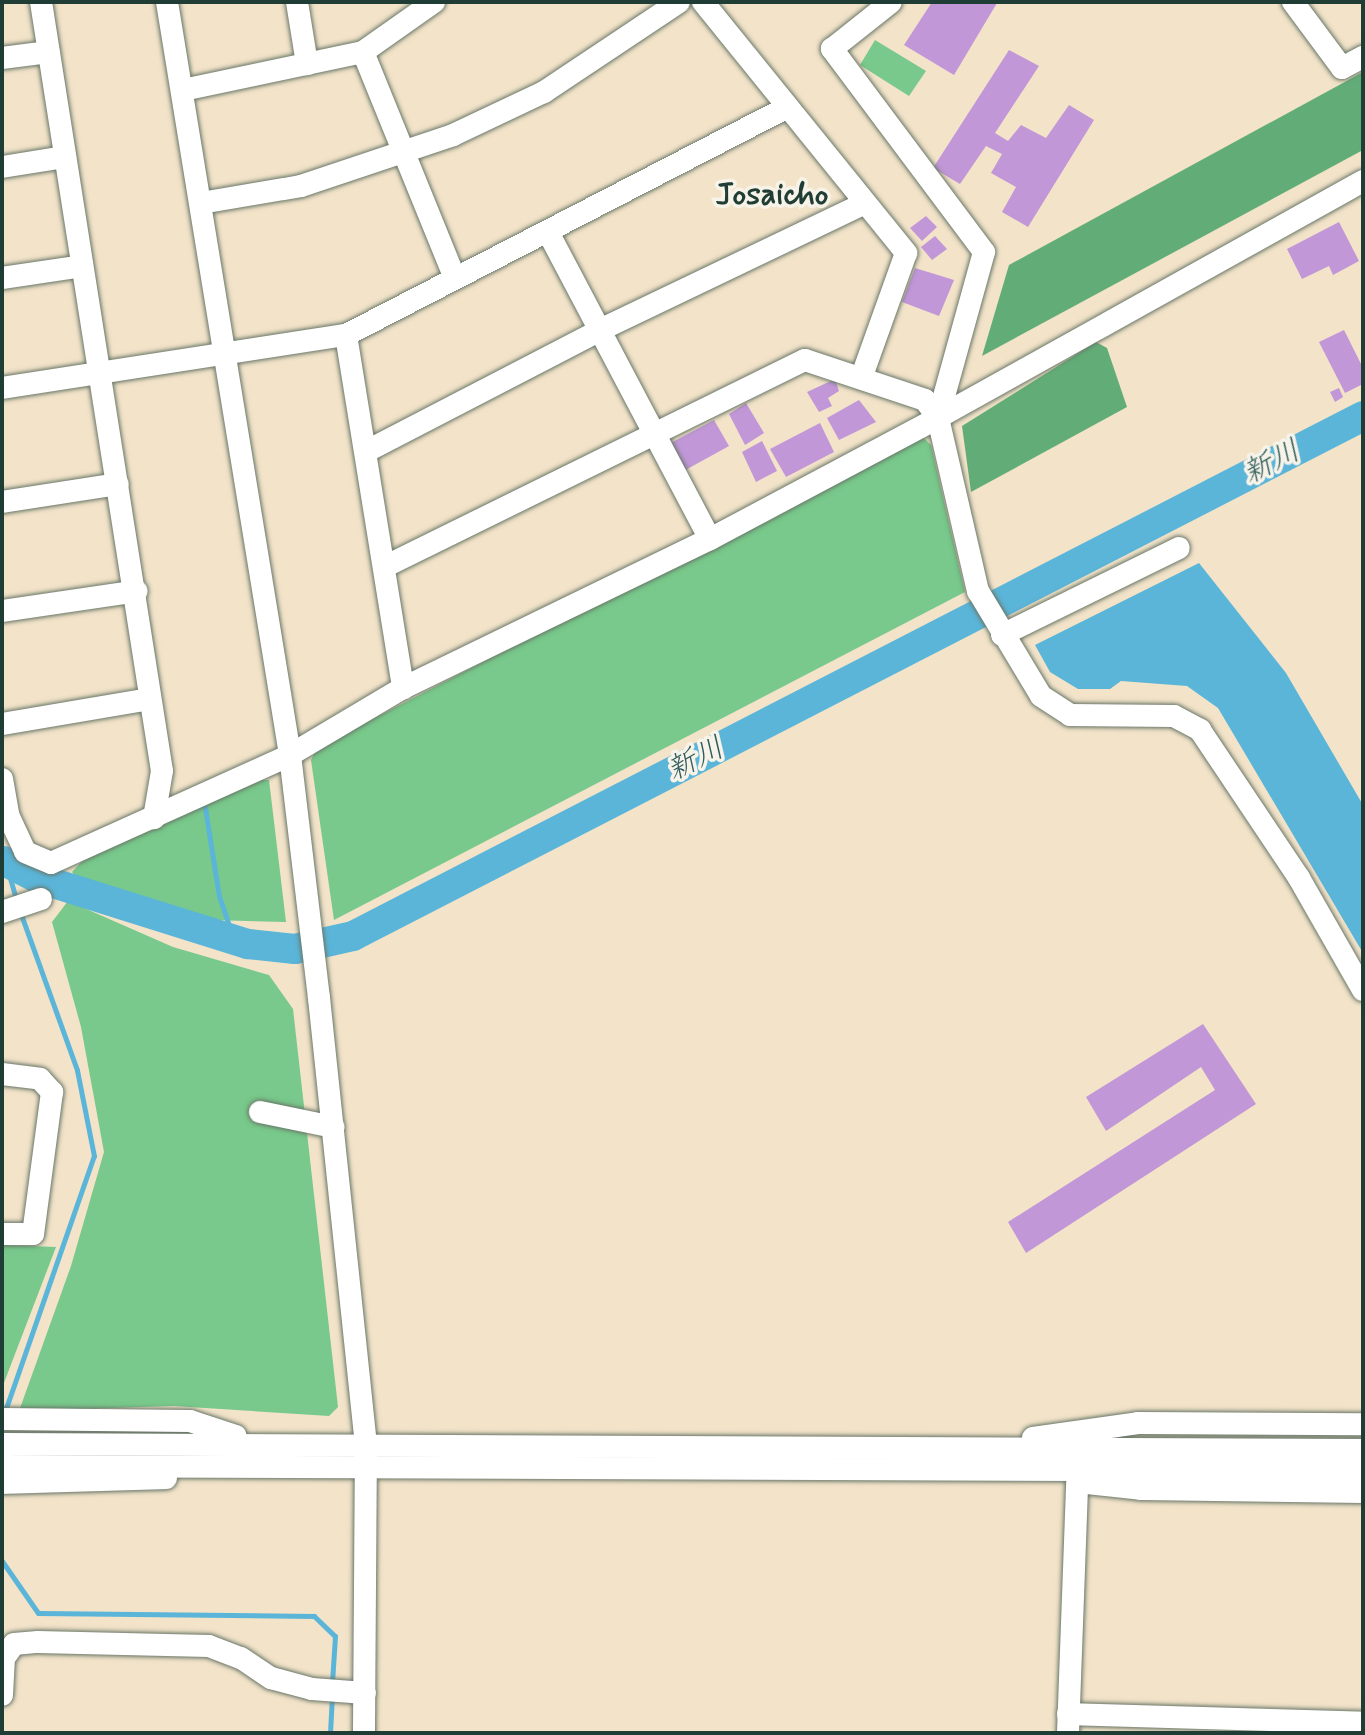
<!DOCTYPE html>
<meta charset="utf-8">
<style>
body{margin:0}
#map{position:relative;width:1365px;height:1735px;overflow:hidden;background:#f2e3c9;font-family:Mynerve,"Klee One",sans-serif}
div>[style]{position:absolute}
.green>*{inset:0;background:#78c98b}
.forest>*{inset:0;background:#62ad77}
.water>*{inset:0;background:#5bb5d9}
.stream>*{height:5px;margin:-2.5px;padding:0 2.5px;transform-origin:2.5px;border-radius:2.5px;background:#5bb5d9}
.river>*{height:30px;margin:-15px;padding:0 15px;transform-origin:15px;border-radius:15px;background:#5bb5d9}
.building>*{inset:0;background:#c197d8}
.roads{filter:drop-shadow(0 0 2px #697768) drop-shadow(0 0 2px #697768)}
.minor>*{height:22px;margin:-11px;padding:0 11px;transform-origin:11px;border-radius:11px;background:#fff}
span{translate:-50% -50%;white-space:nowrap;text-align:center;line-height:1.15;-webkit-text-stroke:7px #f7f3e8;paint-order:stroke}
.water-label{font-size:30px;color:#2e5b5d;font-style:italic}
.quarter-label{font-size:32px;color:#1f3d34;font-weight:700}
.frame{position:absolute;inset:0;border:4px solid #1f3d34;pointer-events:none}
</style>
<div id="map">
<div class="green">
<div style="clip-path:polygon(875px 40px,926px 71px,909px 96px,860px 65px)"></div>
<div style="clip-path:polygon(921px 435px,931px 445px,965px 592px,334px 920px,311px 760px,317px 748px)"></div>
<div style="clip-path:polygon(255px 780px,269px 780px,286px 922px,211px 920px,137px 903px,79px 882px,72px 872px,83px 860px)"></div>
<div style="clip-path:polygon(68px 901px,173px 947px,269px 975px,293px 1009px,338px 1407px,329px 1416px,174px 1406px,19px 1411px,71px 1266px,104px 1152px,81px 1027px,52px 922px)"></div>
<div style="clip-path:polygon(2px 1245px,56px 1247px,2px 1388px)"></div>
</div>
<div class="forest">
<div style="clip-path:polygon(1363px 72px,1363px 150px,982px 356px,1009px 265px)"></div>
<div style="clip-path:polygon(1096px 342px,1107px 348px,1127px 407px,971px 492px,962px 426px)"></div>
</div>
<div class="water">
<div style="clip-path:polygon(1199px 563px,1286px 673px,1363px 805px,1363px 953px,1218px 708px,1187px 686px,1121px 681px,1110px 689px,1078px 689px,1050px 672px,1035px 645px)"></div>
</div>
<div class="stream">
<div style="left:205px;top:808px;width:89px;rotate:81deg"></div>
<div style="left:219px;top:896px;width:46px;rotate:71.2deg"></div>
<div style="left:2px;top:850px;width:51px;rotate:74.1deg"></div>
<div style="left:5px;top:1411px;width:270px;rotate:-70.8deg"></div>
<div style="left:94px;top:1156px;width:88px;rotate:-101.2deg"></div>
<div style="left:77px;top:1070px;width:168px;rotate:-109.8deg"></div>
<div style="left:2px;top:1561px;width:63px;rotate:55.3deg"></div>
<div style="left:38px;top:1613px;width:276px;rotate:0.6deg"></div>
<div style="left:314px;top:1616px;width:29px;rotate:44deg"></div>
<div style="left:335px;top:1636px;width:47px;rotate:93.7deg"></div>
<div style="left:330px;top:1733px;width:36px;rotate:-87deg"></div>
</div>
<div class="river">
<div style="left:4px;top:861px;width:37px;rotate:27deg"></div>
<div style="left:37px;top:878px;width:221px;rotate:17.4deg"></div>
<div style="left:248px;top:944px;width:47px;rotate:6.1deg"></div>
<div style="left:295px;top:949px;width:59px;rotate:-12.6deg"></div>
<div style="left:353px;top:936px;width:1136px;rotate:-27.24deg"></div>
</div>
<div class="building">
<div style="clip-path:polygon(932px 2px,997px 3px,954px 75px,904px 45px)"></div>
<div style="clip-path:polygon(1009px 50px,1039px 66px,995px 133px,1008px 141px,1021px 125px,1046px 138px,1069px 105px,1094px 120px,1028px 227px,1002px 212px,1016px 187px,991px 173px,1002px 154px,986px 146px,960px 184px,933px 168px)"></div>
<div style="clip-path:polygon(926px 216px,937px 227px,922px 241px,910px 228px)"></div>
<div style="clip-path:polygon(1339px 222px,1359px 261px,1333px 275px,1329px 266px,1302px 279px,1287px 249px)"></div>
<div style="clip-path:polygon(935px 236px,947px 249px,932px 260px,921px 247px)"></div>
<div style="clip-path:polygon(915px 268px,954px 280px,939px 316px,902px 302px)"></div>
<div style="clip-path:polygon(1344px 330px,1363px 368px,1363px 384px,1345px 393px,1319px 342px)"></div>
<div style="clip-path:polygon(835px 379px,839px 391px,828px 398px,832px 406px,819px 412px,807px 392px)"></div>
<div style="clip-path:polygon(1339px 388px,1343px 397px,1335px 402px,1330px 392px)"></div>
<div style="clip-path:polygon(859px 400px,876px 422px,839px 440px,827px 418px)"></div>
<div style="clip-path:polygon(746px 403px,764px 433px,745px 445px,729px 414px)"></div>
<div style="clip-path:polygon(714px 420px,729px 446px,680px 473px,665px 446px)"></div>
<div style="clip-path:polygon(820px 423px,834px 452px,786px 477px,770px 449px)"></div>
<div style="clip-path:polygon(762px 441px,777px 471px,756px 482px,742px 452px)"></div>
<div style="clip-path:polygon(1203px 1024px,1256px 1104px,1026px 1253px,1008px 1222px,1215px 1090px,1201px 1067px,1106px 1131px,1086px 1097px)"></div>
</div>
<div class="roads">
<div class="minor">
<div style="left:41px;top:2px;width:778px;rotate:81.06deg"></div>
<div style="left:162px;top:771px;width:48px;rotate:99.7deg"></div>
<div style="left:167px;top:2px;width:763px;rotate:80.72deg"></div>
<div style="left:290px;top:755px;width:245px;rotate:83.2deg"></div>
<div style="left:319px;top:998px;width:446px;rotate:84deg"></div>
<div style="left:366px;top:1442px;width:291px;rotate:90.4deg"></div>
<div style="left:297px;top:2px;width:63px;rotate:80.8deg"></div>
<div style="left:703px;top:2px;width:323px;rotate:51deg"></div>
<div style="left:906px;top:253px;width:131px;rotate:109.7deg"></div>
<div style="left:1293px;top:2px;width:82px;rotate:53.4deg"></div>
<div style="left:1342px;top:68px;width:24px;rotate:-28deg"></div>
<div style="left:363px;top:52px;width:242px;rotate:67.9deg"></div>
<div style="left:2px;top:58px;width:47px;rotate:-7.3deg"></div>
<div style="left:183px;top:90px;width:184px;rotate:-11.9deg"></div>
<div style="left:363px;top:52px;width:87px;rotate:-35.2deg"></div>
<div style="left:2px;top:167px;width:64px;rotate:-9deg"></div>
<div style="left:1363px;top:181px;width:487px;rotate:150.9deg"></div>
<div style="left:938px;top:418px;width:178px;rotate:77deg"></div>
<div style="left:978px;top:591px;width:122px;rotate:59deg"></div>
<div style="left:1041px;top:696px;width:35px;rotate:33deg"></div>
<div style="left:1070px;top:715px;width:104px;rotate:0.6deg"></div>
<div style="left:1174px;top:716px;width:30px;rotate:28deg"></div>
<div style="left:1200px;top:730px;width:178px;rotate:56.2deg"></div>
<div style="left:1299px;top:878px;width:129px;rotate:60.3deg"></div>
<div style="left:201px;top:203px;width:101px;rotate:-9.6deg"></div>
<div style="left:301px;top:186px;width:160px;rotate:-18.5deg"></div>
<div style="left:453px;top:135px;width:101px;rotate:-25.3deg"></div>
<div style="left:544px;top:92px;width:162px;rotate:-33.7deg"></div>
<div style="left:548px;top:232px;width:347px;rotate:62.2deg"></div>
<div style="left:2px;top:278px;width:81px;rotate:-8.5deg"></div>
<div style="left:346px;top:335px;width:358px;rotate:80.8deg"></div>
<div style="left:2px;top:388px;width:348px;rotate:-8.8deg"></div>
<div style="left:346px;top:335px;width:496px;rotate:-27.3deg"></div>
<div style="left:367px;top:451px;width:263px;rotate:-27.4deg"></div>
<div style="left:600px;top:330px;width:292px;rotate:-25.6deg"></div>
<div style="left:2px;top:502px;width:117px;rotate:-8.8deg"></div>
<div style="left:384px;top:567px;width:469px;rotate:-26.2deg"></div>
<div style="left:805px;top:360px;width:126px;rotate:18.4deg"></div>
<div style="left:925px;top:400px;width:22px;rotate:54deg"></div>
<div style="left:2px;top:611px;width:136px;rotate:-8.4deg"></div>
<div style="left:1002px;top:635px;width:197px;rotate:-26.2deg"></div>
<div style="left:2px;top:724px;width:150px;rotate:-9.6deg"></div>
<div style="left:2px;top:779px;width:39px;rotate:80deg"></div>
<div style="left:9px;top:817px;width:38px;rotate:65deg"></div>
<div style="left:25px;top:852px;width:28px;rotate:23deg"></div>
<div style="left:51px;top:863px;width:262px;rotate:-24.3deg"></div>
<div style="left:290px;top:755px;width:131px;rotate:-30.7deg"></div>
<div style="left:403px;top:688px;width:341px;rotate:-25.9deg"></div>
<div style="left:710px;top:539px;width:258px;rotate:-28deg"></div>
<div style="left:938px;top:418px;width:172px;rotate:-74.5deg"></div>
<div style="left:984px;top:252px;width:254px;rotate:-126.8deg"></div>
<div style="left:832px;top:49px;width:75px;rotate:-38.5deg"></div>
<div style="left:2px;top:912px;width:41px;rotate:-18.4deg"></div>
<div style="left:2px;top:1074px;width:38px;rotate:7deg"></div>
<div style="left:40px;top:1079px;width:18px;rotate:47deg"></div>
<div style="left:52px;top:1092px;width:143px;rotate:97.6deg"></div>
<div style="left:33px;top:1234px;width:31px;rotate:180deg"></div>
<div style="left:260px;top:1112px;width:75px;rotate:11.6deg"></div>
<div style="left:2px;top:1419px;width:188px;rotate:0.6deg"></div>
<div style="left:190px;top:1421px;width:48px;rotate:18.1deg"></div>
<div style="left:1033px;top:1438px;width:106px;rotate:-8.1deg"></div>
<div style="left:1138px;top:1423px;width:225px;rotate:0.3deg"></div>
<div style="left:2px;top:1444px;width:1361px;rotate:0.25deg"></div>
<div style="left:2px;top:1466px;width:1361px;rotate:0.21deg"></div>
<div style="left:1078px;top:1482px;width:63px;rotate:6.3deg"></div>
<div style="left:1141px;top:1489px;width:222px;rotate:0.8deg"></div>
<div style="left:2px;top:1483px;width:164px;rotate:-1.7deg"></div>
<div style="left:2px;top:1695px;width:37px;rotate:-87deg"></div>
<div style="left:4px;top:1658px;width:17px;rotate:-54deg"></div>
<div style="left:14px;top:1644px;width:24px;rotate:-5deg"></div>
<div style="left:38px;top:1642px;width:171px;rotate:1.3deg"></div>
<div style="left:209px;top:1646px;width:34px;rotate:21deg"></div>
<div style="left:241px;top:1658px;width:36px;rotate:34deg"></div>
<div style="left:271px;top:1678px;width:42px;rotate:15deg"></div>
<div style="left:312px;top:1689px;width:53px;rotate:4.3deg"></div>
<div style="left:1068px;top:1714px;width:295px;rotate:1.7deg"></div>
<div style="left:1068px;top:1733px;width:251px;rotate:-87.9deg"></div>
</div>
</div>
<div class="water-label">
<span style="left:1272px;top:463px;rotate:-27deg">新川</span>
<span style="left:696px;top:760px;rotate:-27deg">新川</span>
</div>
<div class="quarter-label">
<span style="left:772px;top:195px">Josaicho</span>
</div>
<div class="frame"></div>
</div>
